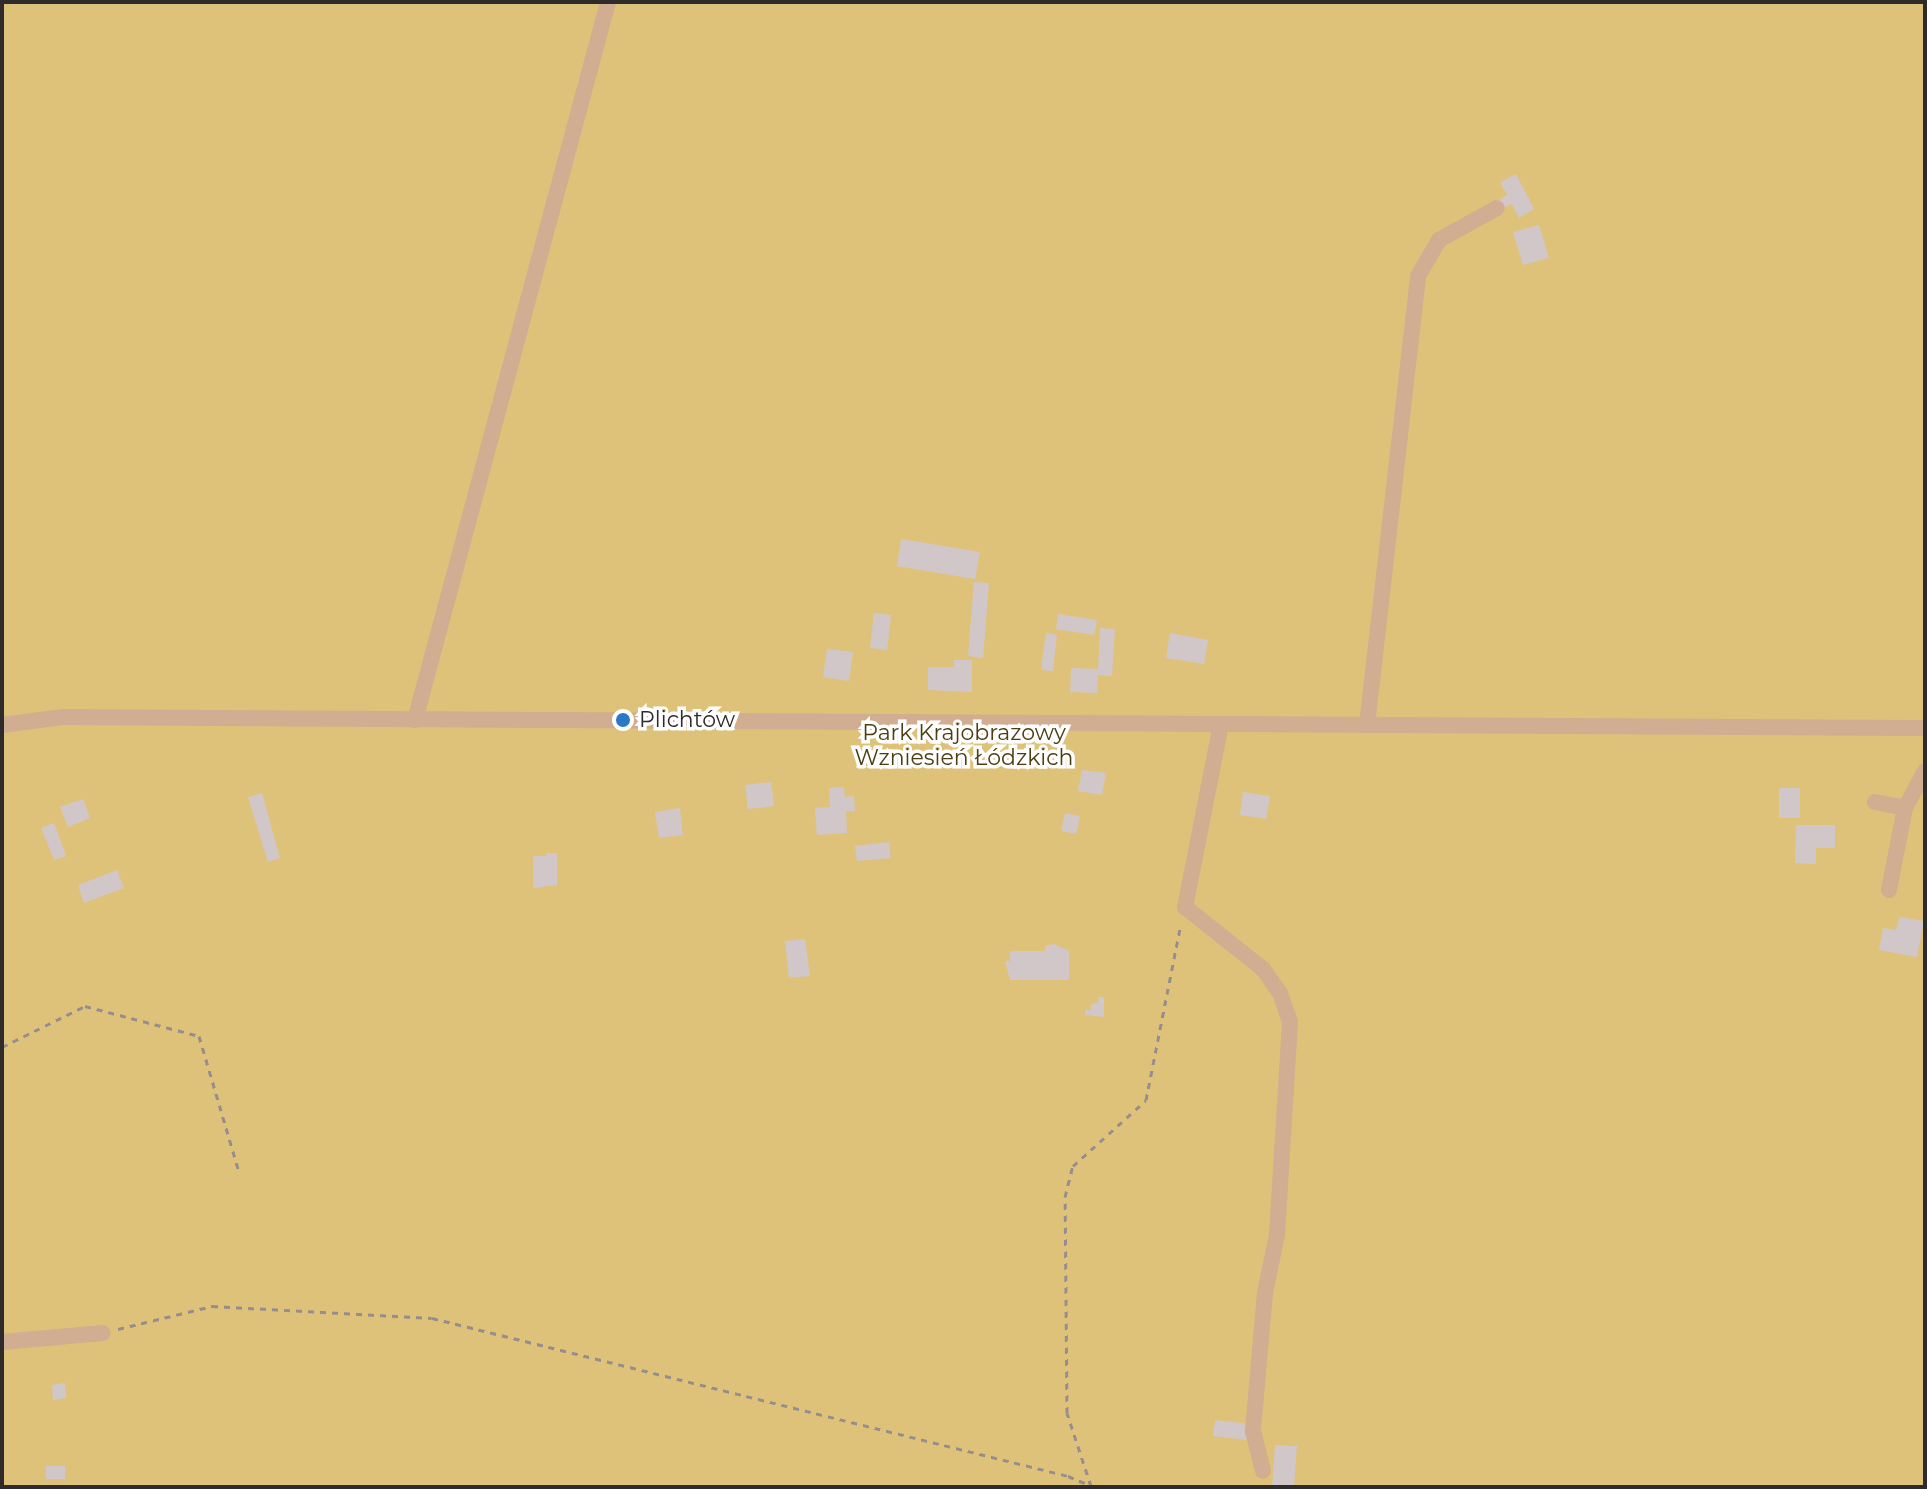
<!DOCTYPE html>
<meta charset="utf-8">
<style>
body{margin:0}
#map{position:relative;width:1927px;height:1489px;overflow:hidden;background:#f9efed;font-family:Montserrat,sans-serif}
div>[style]{position:absolute}
.green>*{inset:0;background:#dfc27a}
.building>*{inset:0;background:#d1c7c9}
.path>*{height:3px;margin-top:-1.5px;transform-origin:0;background:repeating-linear-gradient(90deg,#958e8d 0 6px,transparent 0 12px)}
.minor>*{height:16px;margin:-8px;padding:0 8px;transform-origin:8px;border-radius:8px;background:#d1ad91}
.dots>*{width:22px;height:22px;translate:-50% -50%;box-sizing:border-box;border:4px solid #fff;border-radius:50%}
span{translate:-50% -50%;white-space:nowrap;text-align:center;line-height:1.15;-webkit-text-stroke:7px #fff;paint-order:stroke}
.poi-label{font-size:22px;color:#2f2b2a}
.left{translate:0 -50%;text-align:left}
.park-label{font-size:22px;color:#4d3d12}
.frame{position:absolute;inset:0;border:4px solid #2f2b2a;pointer-events:none}
</style>
<div id="map">
<div class="green">
<div style="clip-path:polygon(2px 2px,1925px 2px,1925px 1487px,2px 1487px)"></div>
</div>
<div class="building">
<div style="clip-path:polygon(1516px 174px,1534px 209px,1519px 218px,1512px 204px,1501px 209px,1497px 201px,1507px 195px,1500px 182px)"></div>
<div style="clip-path:polygon(1539px 225px,1549px 258px,1523px 265px,1513px 232px)"></div>
<div style="clip-path:polygon(901px 539px,980px 552px,975px 579px,897px 566px)"></div>
<div style="clip-path:polygon(974px 582px,989px 583px,983px 658px,968px 656px)"></div>
<div style="clip-path:polygon(874px 613px,891px 615px,887px 650px,870px 648px)"></div>
<div style="clip-path:polygon(1058px 614px,1097px 620px,1094px 635px,1056px 629px)"></div>
<div style="clip-path:polygon(1100px 628px,1115px 629px,1112px 676px,1098px 675px,1097px 693px,1070px 692px,1071px 668px,1098px 669px)"></div>
<div style="clip-path:polygon(1046px 633px,1057px 635px,1053px 671px,1041px 670px)"></div>
<div style="clip-path:polygon(1170px 633px,1208px 640px,1204px 664px,1166px 658px)"></div>
<div style="clip-path:polygon(827px 649px,853px 652px,849px 681px,823px 677px)"></div>
<div style="clip-path:polygon(954px 660px,972px 660px,972px 692px,928px 690px,928px 667px,954px 667px)"></div>
<div style="clip-path:polygon(1082px 770px,1106px 773px,1102px 795px,1078px 791px)"></div>
<div style="clip-path:polygon(771px 782px,774px 806px,748px 809px,745px 785px)"></div>
<div style="clip-path:polygon(844px 787px,845px 797px,854px 796px,855px 811px,846px 811px,847px 833px,817px 835px,815px 808px,830px 807px,829px 788px)"></div>
<div style="clip-path:polygon(1779px 788px,1800px 788px,1800px 818px,1779px 818px)"></div>
<div style="clip-path:polygon(1243px 792px,1270px 796px,1266px 819px,1240px 815px)"></div>
<div style="clip-path:polygon(262px 793px,280px 858px,268px 862px,248px 797px)"></div>
<div style="clip-path:polygon(83px 799px,90px 818px,68px 827px,60px 807px)"></div>
<div style="clip-path:polygon(680px 808px,683px 835px,659px 838px,655px 812px)"></div>
<div style="clip-path:polygon(1065px 813px,1080px 816px,1076px 834px,1061px 831px)"></div>
<div style="clip-path:polygon(54px 823px,66px 856px,54px 860px,41px 828px)"></div>
<div style="clip-path:polygon(1796px 825px,1835px 825px,1835px 848px,1816px 848px,1816px 864px,1795px 863px)"></div>
<div style="clip-path:polygon(889px 842px,891px 858px,857px 861px,855px 846px)"></div>
<div style="clip-path:polygon(546px 853px,557px 853px,557px 885px,533px 888px,533px 856px,546px 856px)"></div>
<div style="clip-path:polygon(117px 870px,124px 888px,84px 903px,78px 885px)"></div>
<div style="clip-path:polygon(1899px 917px,1924px 921px,1917px 957px,1879px 950px,1883px 928px,1896px 930px)"></div>
<div style="clip-path:polygon(805px 939px,810px 976px,789px 978px,785px 941px)"></div>
<div style="clip-path:polygon(1054px 944px,1069px 951px,1069px 980px,1010px 980px,1005px 961px,1010px 961px,1010px 951px,1045px 951px,1045px 946px)"></div>
<div style="clip-path:polygon(1098px 997px,1104px 997px,1104px 1017px,1085px 1015px,1085px 1010px,1091px 1010px,1091px 1004px,1098px 1003px)"></div>
<div style="clip-path:polygon(65px 1383px,66px 1398px,53px 1400px,52px 1385px)"></div>
<div style="clip-path:polygon(1215px 1420px,1249px 1424px,1247px 1440px,1213px 1436px)"></div>
<div style="clip-path:polygon(1275px 1445px,1297px 1446px,1294px 1487px,1272px 1487px)"></div>
<div style="clip-path:polygon(46px 1466px,65px 1466px,65px 1479px,46px 1479px)"></div>
</div>
<div class="path">
<div style="left:2px;top:1047px;width:93px;rotate:-26.3deg"></div>
<div style="left:85px;top:1006px;width:118px;rotate:14.7deg"></div>
<div style="left:199px;top:1036px;width:142px;rotate:73.6deg"></div>
<div style="left:118px;top:1329px;width:97px;rotate:-13.7deg"></div>
<div style="left:212px;top:1306px;width:220px;rotate:3.1deg"></div>
<div style="left:432px;top:1318px;width:655px;rotate:13.95deg"></div>
<div style="left:1068px;top:1476px;width:28px;rotate:23deg"></div>
<div style="left:1091px;top:1486px;width:77px;rotate:-108.2deg"></div>
<div style="left:1067px;top:1413px;width:216px;rotate:-90.5deg"></div>
<div style="left:1065px;top:1197px;width:32px;rotate:-76deg"></div>
<div style="left:1073px;top:1166px;width:98px;rotate:-42.1deg"></div>
<div style="left:1146px;top:1100px;width:180px;rotate:-78.8deg"></div>
</div>
<div class="minor">
<div style="left:415px;top:720px;width:743px;rotate:-74.95deg"></div>
<div style="left:1221px;top:724px;width:187px;rotate:101.1deg"></div>
<div style="left:1185px;top:907px;width:100px;rotate:38.5deg"></div>
<div style="left:1263px;top:969px;width:29px;rotate:55deg"></div>
<div style="left:1280px;top:993px;width:31px;rotate:71deg"></div>
<div style="left:1290px;top:1022px;width:213px;rotate:93.5deg"></div>
<div style="left:1277px;top:1235px;width:59px;rotate:101.7deg"></div>
<div style="left:1265px;top:1293px;width:139px;rotate:95deg"></div>
<div style="left:1253px;top:1431px;width:41px;rotate:76deg"></div>
<div style="left:2px;top:725px;width:62px;rotate:-7.5deg"></div>
<div style="left:63px;top:717px;width:1862px;rotate:0.34deg"></div>
<div style="left:1367px;top:725px;width:452px;rotate:-83.5deg"></div>
<div style="left:1418px;top:276px;width:42px;rotate:-59.7deg"></div>
<div style="left:1439px;top:240px;width:66px;rotate:-28.9deg"></div>
<div style="left:1875px;top:802px;width:31px;rotate:11deg"></div>
<div style="left:1889px;top:890px;width:84px;rotate:-79deg"></div>
<div style="left:1905px;top:808px;width:42px;rotate:-61.6deg"></div>
<div style="left:2px;top:1342px;width:101px;rotate:-5.1deg"></div>
</div>
<div class="dots">
<div style="left:623px;top:720px;background:#2c78c8"></div>
</div>
<div class="poi-label">
<span class="left" style="left:639px;top:720px">Plichtów</span>
</div>
<div class="park-label">
<span style="left:964px;top:745px">Park Krajobrazowy<br>Wzniesień Łódzkich</span>
</div>
<div class="frame"></div>
</div>
